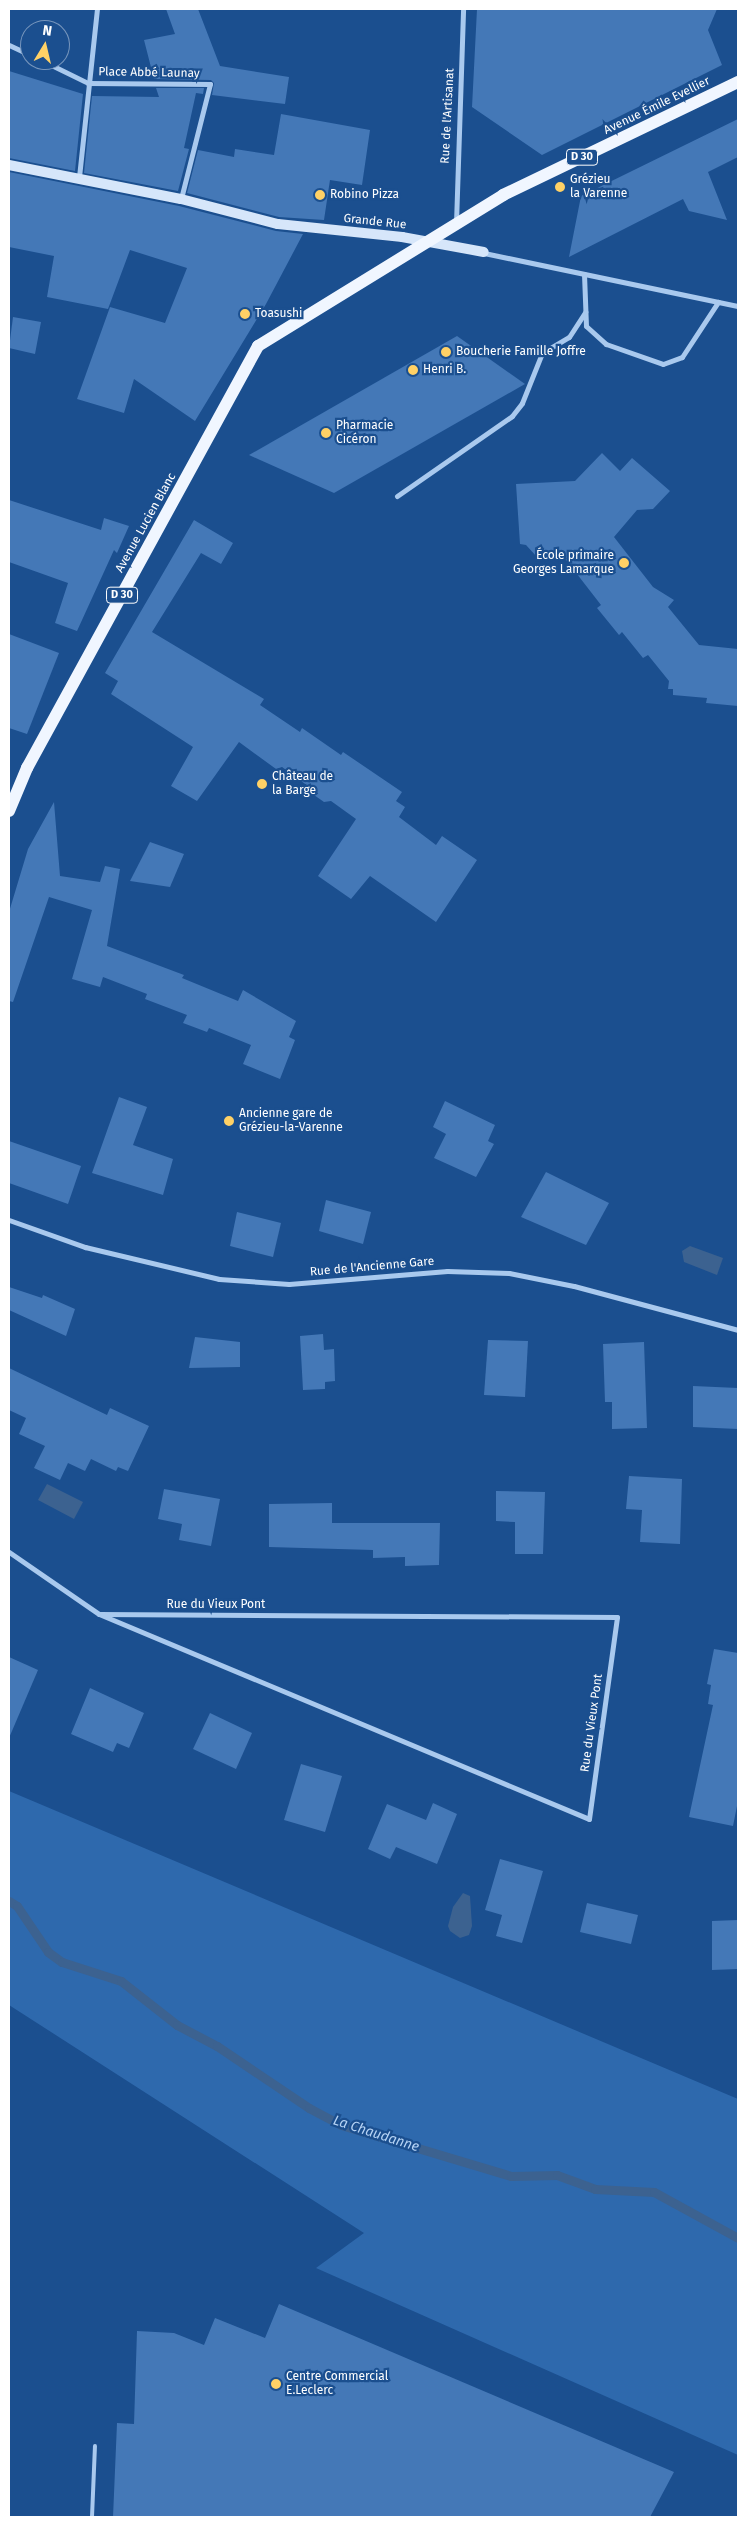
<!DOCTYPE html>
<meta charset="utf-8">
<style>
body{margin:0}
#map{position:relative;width:747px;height:2526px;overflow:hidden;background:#1b4f8f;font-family:"Fira Sans",sans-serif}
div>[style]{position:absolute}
.green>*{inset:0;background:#2e69ad}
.water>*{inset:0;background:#3c6290}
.stream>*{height:9px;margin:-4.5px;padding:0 4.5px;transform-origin:4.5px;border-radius:4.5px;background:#3c6290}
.building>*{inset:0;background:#4478b7}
.lane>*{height:4px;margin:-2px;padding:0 2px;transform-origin:2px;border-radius:2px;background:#a9c9ee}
.street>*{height:5px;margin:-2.5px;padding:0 2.5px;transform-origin:2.5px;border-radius:2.5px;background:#a9c9ee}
.secondary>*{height:10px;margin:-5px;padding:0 5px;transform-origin:5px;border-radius:5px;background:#d6e6fa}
.primary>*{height:12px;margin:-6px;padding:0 6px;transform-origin:6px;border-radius:6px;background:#f0f6ff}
.dots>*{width:14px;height:14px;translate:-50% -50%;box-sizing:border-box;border:2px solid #1b4f8f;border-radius:50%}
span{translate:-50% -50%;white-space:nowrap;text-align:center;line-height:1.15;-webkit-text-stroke:4.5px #1b4f8f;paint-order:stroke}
.shield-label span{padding:1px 4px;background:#1b4f8f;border:1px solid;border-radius:4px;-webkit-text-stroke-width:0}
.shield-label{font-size:11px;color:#fff;font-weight:700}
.street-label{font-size:12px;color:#fff}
.poi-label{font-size:12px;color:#fff}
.left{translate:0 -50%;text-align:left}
.right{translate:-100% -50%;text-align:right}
.water-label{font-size:14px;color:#b5d3f5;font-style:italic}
.frame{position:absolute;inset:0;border:10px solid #fff;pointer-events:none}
.north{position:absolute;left:20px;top:20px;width:50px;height:50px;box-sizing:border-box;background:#1b4f8f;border:1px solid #7695bc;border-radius:50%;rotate:9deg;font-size:14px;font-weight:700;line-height:20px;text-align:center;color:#fff}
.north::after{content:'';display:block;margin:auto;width:18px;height:22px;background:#ffd166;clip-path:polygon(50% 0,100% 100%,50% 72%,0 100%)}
</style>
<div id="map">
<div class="green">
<div style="clip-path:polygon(9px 1791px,738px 2099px,738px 2455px,316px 2268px,364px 2233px,9px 2005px)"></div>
</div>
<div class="water">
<div style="clip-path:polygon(690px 1246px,723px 1258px,717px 1275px,684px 1262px,682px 1251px)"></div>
<div style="clip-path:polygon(47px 1484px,83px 1502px,74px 1519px,38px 1500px)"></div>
<div style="clip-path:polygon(463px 1893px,470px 1896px,472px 1926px,469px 1935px,460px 1938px,450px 1931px,448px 1926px,453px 1907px)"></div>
</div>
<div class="stream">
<div style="left:9px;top:1901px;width:9px;rotate:32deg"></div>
<div style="left:17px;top:1906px;width:55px;rotate:56deg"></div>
<div style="left:48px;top:1952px;width:17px;rotate:36deg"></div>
<div style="left:62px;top:1962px;width:62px;rotate:17.9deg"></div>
<div style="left:121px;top:1981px;width:71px;rotate:38.2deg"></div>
<div style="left:177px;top:2025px;width:45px;rotate:27.7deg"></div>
<div style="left:217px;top:2046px;width:111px;rotate:34deg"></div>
<div style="left:309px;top:2108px;width:36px;rotate:28deg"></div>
<div style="left:341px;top:2125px;width:177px;rotate:16.7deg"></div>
<div style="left:511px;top:2176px;width:46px;rotate:-1.2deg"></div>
<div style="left:557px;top:2175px;width:40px;rotate:20.2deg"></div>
<div style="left:595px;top:2189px;width:59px;rotate:2.9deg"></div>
<div style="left:654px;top:2192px;width:96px;rotate:28.7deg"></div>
</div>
<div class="building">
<div style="clip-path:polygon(166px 9px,198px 9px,220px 66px,289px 77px,285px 104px,212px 95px,214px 83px,211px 80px,154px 79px,144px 40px,175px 34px)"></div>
<div style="clip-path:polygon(477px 9px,717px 9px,708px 30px,722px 65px,542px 155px,472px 107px)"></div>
<div style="clip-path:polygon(9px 71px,83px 94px,75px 171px,9px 158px)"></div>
<div style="clip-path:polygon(156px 88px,204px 88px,203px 94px,196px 93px,184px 148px,189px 149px,178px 191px,84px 173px,92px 96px,159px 97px)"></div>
<div style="clip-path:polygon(281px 114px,370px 130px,362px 185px,330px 180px,324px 220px,279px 217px,187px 193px,198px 150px,234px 157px,235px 149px,274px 155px)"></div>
<div style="clip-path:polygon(738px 119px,738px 157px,708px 172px,727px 220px,689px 211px,683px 199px,569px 257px,581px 196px)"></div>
<div style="clip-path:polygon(9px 172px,179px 206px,276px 231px,303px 234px,266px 304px,195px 421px,134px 379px,124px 413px,77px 399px,110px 307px,165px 323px,187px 268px,130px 250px,108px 309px,47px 297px,54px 256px,9px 247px)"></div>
<div style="clip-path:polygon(13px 317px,41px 322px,35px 354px,9px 348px)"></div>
<div style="clip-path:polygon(457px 336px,525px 384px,334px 493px,249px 455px)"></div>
<div style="clip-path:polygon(602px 453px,620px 471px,632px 458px,670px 491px,653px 509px,637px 510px,614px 537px,653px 587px,674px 600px,668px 607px,699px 645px,738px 649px,738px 706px,706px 703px,707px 698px,673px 695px,673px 689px,668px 689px,669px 681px,648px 655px,643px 658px,622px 632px,619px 635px,597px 608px,601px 605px,563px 556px,537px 557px,526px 545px,520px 544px,516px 484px,575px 481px)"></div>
<div style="clip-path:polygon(9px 500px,101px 530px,104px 518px,129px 526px,117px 553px,114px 550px,77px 631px,55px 623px,68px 583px,9px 562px)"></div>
<div style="clip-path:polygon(194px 520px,233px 543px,221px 564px,201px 553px,152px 632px,264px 699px,260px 705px,300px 732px,302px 728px,341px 755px,343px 752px,402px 792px,396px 801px,405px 807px,399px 817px,436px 845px,442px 836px,477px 860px,436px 922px,370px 876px,351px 899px,318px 876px,356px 819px,331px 801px,324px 802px,314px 795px,312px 789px,282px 767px,276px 769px,239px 742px,197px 801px,171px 786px,193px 747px,111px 694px,118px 681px,105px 673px)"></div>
<div style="clip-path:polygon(9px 634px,59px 653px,27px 734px,9px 728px)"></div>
<div style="clip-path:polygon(54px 802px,60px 876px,100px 882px,105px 866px,120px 869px,107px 946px,184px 975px,182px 978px,238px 1001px,243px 990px,296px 1021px,289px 1037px,295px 1040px,280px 1079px,243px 1064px,251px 1045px,209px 1028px,207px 1032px,183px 1023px,187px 1015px,145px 999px,147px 994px,103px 977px,100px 987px,72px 979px,92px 910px,49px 897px,13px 1002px,9px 1001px,9px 912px,28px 849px)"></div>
<div style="clip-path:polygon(150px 842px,184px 854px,170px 887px,130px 881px)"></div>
<div style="clip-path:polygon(119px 1097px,147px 1107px,133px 1145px,173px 1159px,163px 1195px,92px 1173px)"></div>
<div style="clip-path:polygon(445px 1101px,495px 1125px,488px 1141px,494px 1144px,476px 1177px,434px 1158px,446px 1134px,433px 1127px)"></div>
<div style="clip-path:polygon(9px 1141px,81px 1166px,68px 1204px,9px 1183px)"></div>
<div style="clip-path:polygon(546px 1172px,609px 1203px,586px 1245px,521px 1217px)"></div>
<div style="clip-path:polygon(326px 1200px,371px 1212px,363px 1244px,319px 1231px)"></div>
<div style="clip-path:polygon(237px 1212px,281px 1223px,273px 1257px,230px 1246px)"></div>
<div style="clip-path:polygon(9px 1287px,42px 1298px,43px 1295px,75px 1309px,66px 1336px,9px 1310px)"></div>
<div style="clip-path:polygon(323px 1334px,324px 1350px,334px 1349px,335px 1381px,325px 1382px,325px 1389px,303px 1390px,300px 1336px)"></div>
<div style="clip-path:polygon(195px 1337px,240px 1342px,240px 1367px,189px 1368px)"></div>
<div style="clip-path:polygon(488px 1340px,528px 1341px,525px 1397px,484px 1395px)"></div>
<div style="clip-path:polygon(644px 1342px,647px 1428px,612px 1429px,612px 1402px,605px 1402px,603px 1344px)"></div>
<div style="clip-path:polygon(9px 1368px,107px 1415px,110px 1408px,149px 1426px,128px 1471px,118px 1467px,116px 1471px,91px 1459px,85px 1471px,68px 1463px,60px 1480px,34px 1468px,45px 1446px,19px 1434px,26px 1418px,9px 1410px)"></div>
<div style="clip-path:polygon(693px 1386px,738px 1388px,738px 1429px,693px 1427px)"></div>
<div style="clip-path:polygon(629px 1476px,682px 1479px,680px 1544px,640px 1542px,642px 1510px,626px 1509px)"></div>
<div style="clip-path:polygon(164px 1489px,220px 1499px,211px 1546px,179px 1540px,182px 1524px,158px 1519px)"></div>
<div style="clip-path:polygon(496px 1491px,545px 1492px,543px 1554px,515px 1554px,515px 1522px,496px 1521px)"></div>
<div style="clip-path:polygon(332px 1503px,332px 1523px,440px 1523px,439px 1565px,405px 1566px,405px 1557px,373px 1558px,373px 1550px,269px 1547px,269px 1504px)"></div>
<div style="clip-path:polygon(714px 1649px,738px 1653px,738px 1801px,733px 1826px,689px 1817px,713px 1705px,708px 1704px,711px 1685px,707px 1684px)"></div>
<div style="clip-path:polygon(9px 1657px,38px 1670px,9px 1738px)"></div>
<div style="clip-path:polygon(90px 1688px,144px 1713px,129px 1748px,117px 1743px,113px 1752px,71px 1734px)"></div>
<div style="clip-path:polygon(210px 1713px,252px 1733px,236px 1769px,193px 1749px)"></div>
<div style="clip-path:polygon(301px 1764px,342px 1776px,325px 1832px,284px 1820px)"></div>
<div style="clip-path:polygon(433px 1803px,457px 1814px,437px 1864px,396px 1847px,390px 1859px,368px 1849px,387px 1804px,426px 1820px)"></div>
<div style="clip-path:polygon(500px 1859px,543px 1871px,522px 1943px,496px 1936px,502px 1915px,485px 1910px)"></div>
<div style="clip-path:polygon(587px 1903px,638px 1915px,631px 1944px,580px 1932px)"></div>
<div style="clip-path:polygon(738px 1920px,738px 1969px,712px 1970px,712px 1921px)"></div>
<div style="clip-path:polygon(279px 2304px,674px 2472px,650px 2517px,113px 2517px,117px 2423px,134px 2424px,137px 2331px,174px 2333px,204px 2345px,215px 2318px,265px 2338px)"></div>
</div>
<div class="lane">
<div style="left:92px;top:2517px;width:71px;rotate:-87.6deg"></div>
</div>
<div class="street">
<div style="left:9px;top:45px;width:23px;rotate:25deg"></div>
<div style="left:41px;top:60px;width:52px;rotate:26.1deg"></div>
<div style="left:88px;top:83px;width:122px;rotate:0.5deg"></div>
<div style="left:210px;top:84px;width:119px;rotate:104.2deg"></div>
<div style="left:79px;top:177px;width:169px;rotate:-83.9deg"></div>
<div style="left:456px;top:223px;width:214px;rotate:-88.1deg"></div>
<div style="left:484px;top:253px;width:259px;rotate:11.8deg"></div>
<div style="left:584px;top:274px;width:52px;rotate:87.8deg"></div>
<div style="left:586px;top:326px;width:27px;rotate:42deg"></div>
<div style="left:606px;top:344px;width:60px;rotate:19.3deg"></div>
<div style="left:663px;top:364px;width:20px;rotate:-20deg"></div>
<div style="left:682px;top:357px;width:66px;rotate:-56.8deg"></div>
<div style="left:397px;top:496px;width:140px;rotate:-34.8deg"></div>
<div style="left:512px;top:416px;width:16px;rotate:-52deg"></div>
<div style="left:522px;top:403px;width:54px;rotate:-68.2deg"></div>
<div style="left:542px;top:353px;width:31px;rotate:-31deg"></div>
<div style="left:569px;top:337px;width:30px;rotate:-57deg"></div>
<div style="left:9px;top:1220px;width:81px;rotate:19.6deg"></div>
<div style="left:85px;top:1247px;width:138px;rotate:13.4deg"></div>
<div style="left:219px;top:1279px;width:70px;rotate:4.1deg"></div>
<div style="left:289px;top:1284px;width:159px;rotate:-4.7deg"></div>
<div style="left:447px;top:1271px;width:62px;rotate:1.8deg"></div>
<div style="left:509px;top:1273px;width:66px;rotate:11.3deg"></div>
<div style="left:574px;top:1286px;width:170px;rotate:15deg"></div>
<div style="left:9px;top:1552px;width:109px;rotate:34.6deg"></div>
<div style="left:99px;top:1614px;width:531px;rotate:22.7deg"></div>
<div style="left:589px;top:1819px;width:204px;rotate:-82.1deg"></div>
<div style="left:617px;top:1617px;width:518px;rotate:-179.67deg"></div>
</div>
<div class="secondary">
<div style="left:9px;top:165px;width:175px;rotate:11.2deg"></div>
<div style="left:181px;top:199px;width:100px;rotate:14.5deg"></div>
<div style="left:278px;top:224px;width:125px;rotate:6deg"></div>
<div style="left:402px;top:237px;width:83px;rotate:10.4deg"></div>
</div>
<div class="primary">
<div style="left:9px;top:811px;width:47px;rotate:-67.3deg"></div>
<div style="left:27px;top:768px;width:481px;rotate:-61.3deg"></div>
<div style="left:258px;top:346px;width:288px;rotate:-31.6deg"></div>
<div style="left:503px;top:195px;width:261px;rotate:-25.7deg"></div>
</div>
<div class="dots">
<div style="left:560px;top:187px;background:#ffd166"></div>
<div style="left:320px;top:195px;background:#ffd166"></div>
<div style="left:245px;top:314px;background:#ffd166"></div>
<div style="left:446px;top:352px;background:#ffd166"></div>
<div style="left:413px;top:370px;background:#ffd166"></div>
<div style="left:326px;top:433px;background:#ffd166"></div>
<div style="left:624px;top:563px;background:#ffd166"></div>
<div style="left:262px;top:784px;background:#ffd166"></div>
<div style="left:229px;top:1121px;background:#ffd166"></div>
<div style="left:276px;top:2384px;background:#ffd166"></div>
</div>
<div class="shield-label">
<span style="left:582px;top:157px">D 30</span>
<span style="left:122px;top:595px">D 30</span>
</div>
<div class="street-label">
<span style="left:149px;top:73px;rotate:1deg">Place Abbé Launay</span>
<span style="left:657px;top:106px;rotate:-26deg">Avenue Émile Evellier</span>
<span style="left:448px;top:116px;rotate:-87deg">Rue de l'Artisanat</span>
<span style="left:375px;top:222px;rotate:6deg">Grande Rue</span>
<span style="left:146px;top:523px;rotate:-61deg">Avenue Lucien Blanc</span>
<span style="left:372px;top:1267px;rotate:-5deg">Rue de l'Ancienne Gare</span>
<span style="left:216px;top:1605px">Rue du Vieux Pont</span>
<span style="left:592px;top:1723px;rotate:-82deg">Rue du Vieux Pont</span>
</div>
<div class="poi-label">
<span class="left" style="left:570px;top:187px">Grézieu<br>la Varenne</span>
<span class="left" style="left:330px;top:195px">Robino Pizza</span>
<span class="left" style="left:255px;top:314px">Toasushi</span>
<span class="left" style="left:456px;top:352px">Boucherie Famille Joffre</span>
<span class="left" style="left:423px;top:370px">Henri B.</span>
<span class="left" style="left:336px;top:433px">Pharmacie<br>Cicéron</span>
<span class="right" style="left:614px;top:563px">École primaire<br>Georges Lamarque</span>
<span class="left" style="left:272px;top:784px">Château de<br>la Barge</span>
<span class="left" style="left:239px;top:1121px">Ancienne gare de<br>Grézieu-la-Varenne</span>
<span class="left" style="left:286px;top:2384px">Centre Commercial<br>E.Leclerc</span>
</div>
<div class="water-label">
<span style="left:376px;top:2134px;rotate:18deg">La Chaudanne</span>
</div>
<div class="frame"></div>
<div class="north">N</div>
</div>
